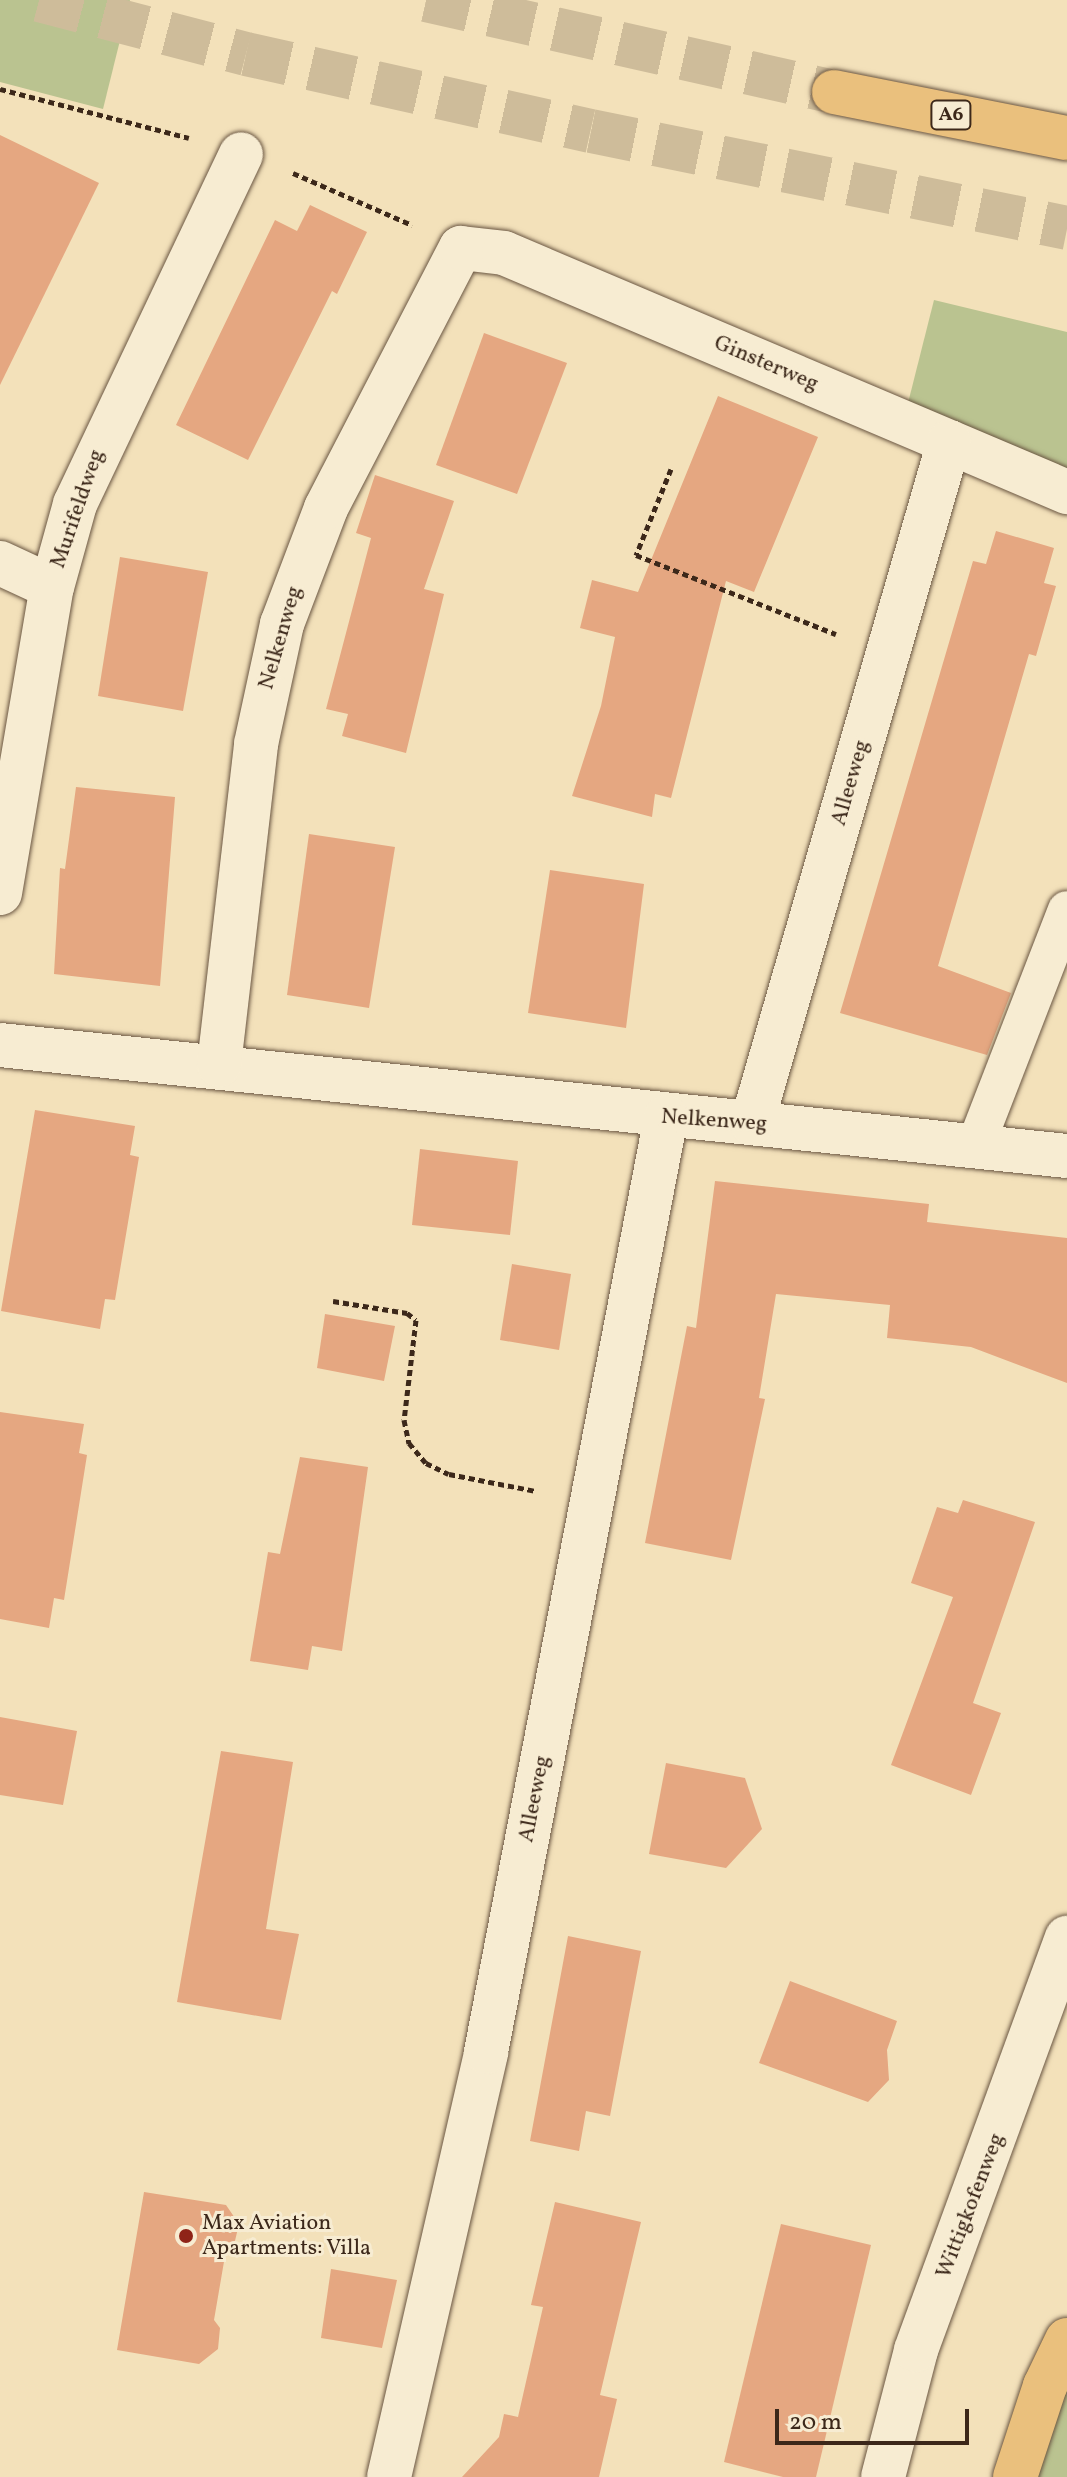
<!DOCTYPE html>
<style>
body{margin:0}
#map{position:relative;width:1067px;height:2477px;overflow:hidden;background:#f3e1ba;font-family:Vollkorn,serif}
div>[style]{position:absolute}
.green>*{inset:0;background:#bac390}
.building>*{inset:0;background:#e5a781}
.highway-tunnel>*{height:44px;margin-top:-22px;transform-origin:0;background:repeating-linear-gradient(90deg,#cebc9a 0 44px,transparent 0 66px)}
.path>*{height:5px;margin-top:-2.5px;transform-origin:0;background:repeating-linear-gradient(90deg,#3c281a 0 6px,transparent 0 10px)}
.roads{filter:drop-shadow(0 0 2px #6a5642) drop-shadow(0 0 2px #6a5642)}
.lane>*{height:38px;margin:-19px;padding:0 19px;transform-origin:19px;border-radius:19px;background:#f7ecd2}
.street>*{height:44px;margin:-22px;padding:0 22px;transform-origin:22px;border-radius:22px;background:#f7ecd2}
.primary>*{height:44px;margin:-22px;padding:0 22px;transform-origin:22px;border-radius:22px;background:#eac07d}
.highway>*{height:44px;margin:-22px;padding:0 22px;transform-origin:22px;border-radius:22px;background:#eac07d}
.dots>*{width:22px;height:22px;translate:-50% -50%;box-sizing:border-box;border:4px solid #f7ecd2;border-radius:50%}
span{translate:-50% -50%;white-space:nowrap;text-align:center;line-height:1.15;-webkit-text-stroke:6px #f7ecd2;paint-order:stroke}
.shield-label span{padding:2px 6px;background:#f7ecd2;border:2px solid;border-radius:6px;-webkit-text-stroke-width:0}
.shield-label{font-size:20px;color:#3c281a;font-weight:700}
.street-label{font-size:22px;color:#3c281a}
.poi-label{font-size:22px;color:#3c281a}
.left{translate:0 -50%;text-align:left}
.scale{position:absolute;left:775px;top:2409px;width:194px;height:36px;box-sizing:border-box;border:4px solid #3c281a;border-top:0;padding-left:10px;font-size:24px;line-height:28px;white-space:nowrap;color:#3c281a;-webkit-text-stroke:6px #f7ecd2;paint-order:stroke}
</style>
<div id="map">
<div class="green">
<div style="clip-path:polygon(0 0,130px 0,103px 109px,0 82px)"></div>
<div style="clip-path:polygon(934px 300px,1067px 332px,1067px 470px,908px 403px)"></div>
<div style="clip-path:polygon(1067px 2375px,1067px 2477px,1031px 2477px)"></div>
</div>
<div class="building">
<div style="clip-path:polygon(0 135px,99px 183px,0 385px)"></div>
<div style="clip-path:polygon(310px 205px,367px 232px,337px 294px,332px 291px,248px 460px,176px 425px,275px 220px,297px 231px)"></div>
<div style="clip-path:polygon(484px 333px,567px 363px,517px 494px,436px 465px)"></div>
<div style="clip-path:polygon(718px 396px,818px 437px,754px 592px,726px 581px,671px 798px,655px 794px,652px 817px,572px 796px,601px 706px,615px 637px,580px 628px,592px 580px,638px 592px)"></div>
<div style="clip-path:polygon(375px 475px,454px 501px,424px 589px,444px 594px,406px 753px,342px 736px,348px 714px,326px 709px,371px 538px,356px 533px)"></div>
<div style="clip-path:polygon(996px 531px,1054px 548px,1044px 583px,1056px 586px,1036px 656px,1029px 654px,938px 966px,1011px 993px,987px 1055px,840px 1013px,973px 561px,986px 564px)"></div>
<div style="clip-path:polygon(120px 557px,208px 572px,183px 711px,98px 696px)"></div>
<div style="clip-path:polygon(76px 787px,175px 797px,160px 986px,54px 974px,60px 868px,65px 869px)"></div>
<div style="clip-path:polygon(309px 834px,395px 847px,369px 1008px,287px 995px)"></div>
<div style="clip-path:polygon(550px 870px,644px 884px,626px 1028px,528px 1013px)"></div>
<div style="clip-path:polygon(35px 1110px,135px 1126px,130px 1155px,139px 1157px,115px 1300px,105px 1299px,100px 1329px,1px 1311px)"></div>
<div style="clip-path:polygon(420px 1149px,518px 1161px,510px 1235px,412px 1225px)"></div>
<div style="clip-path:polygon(715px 1181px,929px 1204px,927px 1222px,1067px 1238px,1067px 1383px,971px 1347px,887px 1338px,890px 1305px,776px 1294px,759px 1398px,765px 1399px,731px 1560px,645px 1543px,687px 1326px,696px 1328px)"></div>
<div style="clip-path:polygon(512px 1264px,571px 1274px,559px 1350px,500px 1340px)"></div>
<div style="clip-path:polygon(325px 1314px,395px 1326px,384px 1381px,317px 1368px)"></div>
<div style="clip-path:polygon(0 1412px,84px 1424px,79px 1453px,87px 1455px,64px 1600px,54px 1598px,49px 1628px,0 1619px)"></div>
<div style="clip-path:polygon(300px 1457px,368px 1467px,342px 1651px,312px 1646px,308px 1670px,250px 1661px,268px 1552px,280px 1554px)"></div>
<div style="clip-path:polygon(963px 1500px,1035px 1522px,973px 1703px,1001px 1713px,971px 1795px,891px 1765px,953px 1597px,911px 1583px,937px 1507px,958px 1513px)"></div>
<div style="clip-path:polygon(0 1717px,77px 1731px,63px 1805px,0 1795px)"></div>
<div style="clip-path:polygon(221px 1751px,293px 1762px,266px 1929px,299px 1934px,281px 2020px,177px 2002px)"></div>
<div style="clip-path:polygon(666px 1763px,745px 1778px,762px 1829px,726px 1868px,649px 1854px)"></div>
<div style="clip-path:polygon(568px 1936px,641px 1951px,610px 2116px,586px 2111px,579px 2151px,530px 2141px)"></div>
<div style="clip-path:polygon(790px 1981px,897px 2021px,887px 2050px,889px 2080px,868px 2102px,759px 2063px)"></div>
<div style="clip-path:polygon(144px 2192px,226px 2205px,239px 2224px,234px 2245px,226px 2250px,214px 2320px,220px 2328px,218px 2349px,199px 2364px,117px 2350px)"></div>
<div style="clip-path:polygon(555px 2202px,641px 2222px,600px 2395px,617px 2399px,599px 2477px,462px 2477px,499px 2437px,504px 2414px,518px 2417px,543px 2307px,531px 2305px)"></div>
<div style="clip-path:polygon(781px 2224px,871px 2245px,816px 2477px,783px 2477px,724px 2462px)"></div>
<div style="clip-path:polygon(331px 2269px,397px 2280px,382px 2348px,321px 2338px)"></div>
</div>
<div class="highway-tunnel">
<div style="left:39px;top:0;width:214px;rotate:14.6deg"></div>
<div style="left:246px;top:54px;width:353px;rotate:12.6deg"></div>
<div style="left:591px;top:131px;width:486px;rotate:11.5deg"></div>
<div style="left:426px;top:0;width:418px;rotate:12.7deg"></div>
</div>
<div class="path">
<div style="left:0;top:89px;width:195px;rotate:14.5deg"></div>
<div style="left:293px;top:173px;width:130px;rotate:23.6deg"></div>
<div style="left:671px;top:469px;width:93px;rotate:112.1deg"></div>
<div style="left:636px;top:555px;width:215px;rotate:21.6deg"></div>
<div style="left:333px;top:1301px;width:75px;rotate:9.2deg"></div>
<div style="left:407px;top:1313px;width:11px;rotate:38deg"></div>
<div style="left:416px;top:1320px;width:101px;rotate:96.8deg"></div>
<div style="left:404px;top:1420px;width:24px;rotate:78deg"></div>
<div style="left:409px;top:1443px;width:26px;rotate:50deg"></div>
<div style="left:426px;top:1463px;width:25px;rotate:26deg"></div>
<div style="left:449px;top:1474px;width:89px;rotate:11.1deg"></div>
</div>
<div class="roads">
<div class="lane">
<div style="left:975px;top:1147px;width:254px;rotate:-68.8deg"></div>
</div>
<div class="street">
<div style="left:0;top:563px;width:57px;rotate:24.8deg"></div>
<div style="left:0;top:893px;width:310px;rotate:-80.4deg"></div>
<div style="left:52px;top:587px;width:86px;rotate:-74.5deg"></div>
<div style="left:75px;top:504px;width:387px;rotate:-64.6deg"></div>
<div style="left:0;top:1045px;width:1073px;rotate:5.94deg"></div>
<div style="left:219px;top:1065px;width:323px;rotate:-83.4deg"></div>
<div style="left:256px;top:744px;width:123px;rotate:-77.8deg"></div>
<div style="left:282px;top:624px;width:124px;rotate:-69.2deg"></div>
<div style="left:326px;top:508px;width:293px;rotate:-62.6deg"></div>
<div style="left:461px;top:248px;width:43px;rotate:6.6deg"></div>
<div style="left:504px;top:253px;width:612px;rotate:23deg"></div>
<div style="left:752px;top:1123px;width:709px;rotate:-73.87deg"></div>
<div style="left:389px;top:2477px;width:436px;rotate:-77.1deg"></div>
<div style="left:486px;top:2052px;width:952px;rotate:-79.1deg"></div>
<div style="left:883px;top:2477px;width:131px;rotate:-75.4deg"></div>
<div style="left:916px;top:2350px;width:439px;rotate:-69.9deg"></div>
</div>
<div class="primary">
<div style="left:1015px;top:2477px;width:96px;rotate:-71.8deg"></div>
<div style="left:1045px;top:2386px;width:51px;rotate:-64.4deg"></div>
</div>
<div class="highway">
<div style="left:834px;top:92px;width:237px;rotate:11.2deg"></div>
</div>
</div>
<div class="dots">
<div style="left:186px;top:2236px;background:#8f2418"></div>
</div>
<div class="shield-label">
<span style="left:951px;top:115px">A6</span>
</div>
<div class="street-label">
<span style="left:766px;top:364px;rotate:23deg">Ginsterweg</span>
<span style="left:78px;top:509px;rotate:-71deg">Murifeldweg</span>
<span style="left:281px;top:638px;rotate:-74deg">Nelkenweg</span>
<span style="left:851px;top:783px;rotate:-74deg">Alleeweg</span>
<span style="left:714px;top:1121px;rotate:4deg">Nelkenweg</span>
<span style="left:535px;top:1799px;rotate:-79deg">Alleeweg</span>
<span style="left:971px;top:2206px;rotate:-69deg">Wittigkofenweg</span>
</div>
<div class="poi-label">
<span class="left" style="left:202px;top:2236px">Max Aviation<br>Apartments: Villa</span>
</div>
<div class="scale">20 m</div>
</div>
